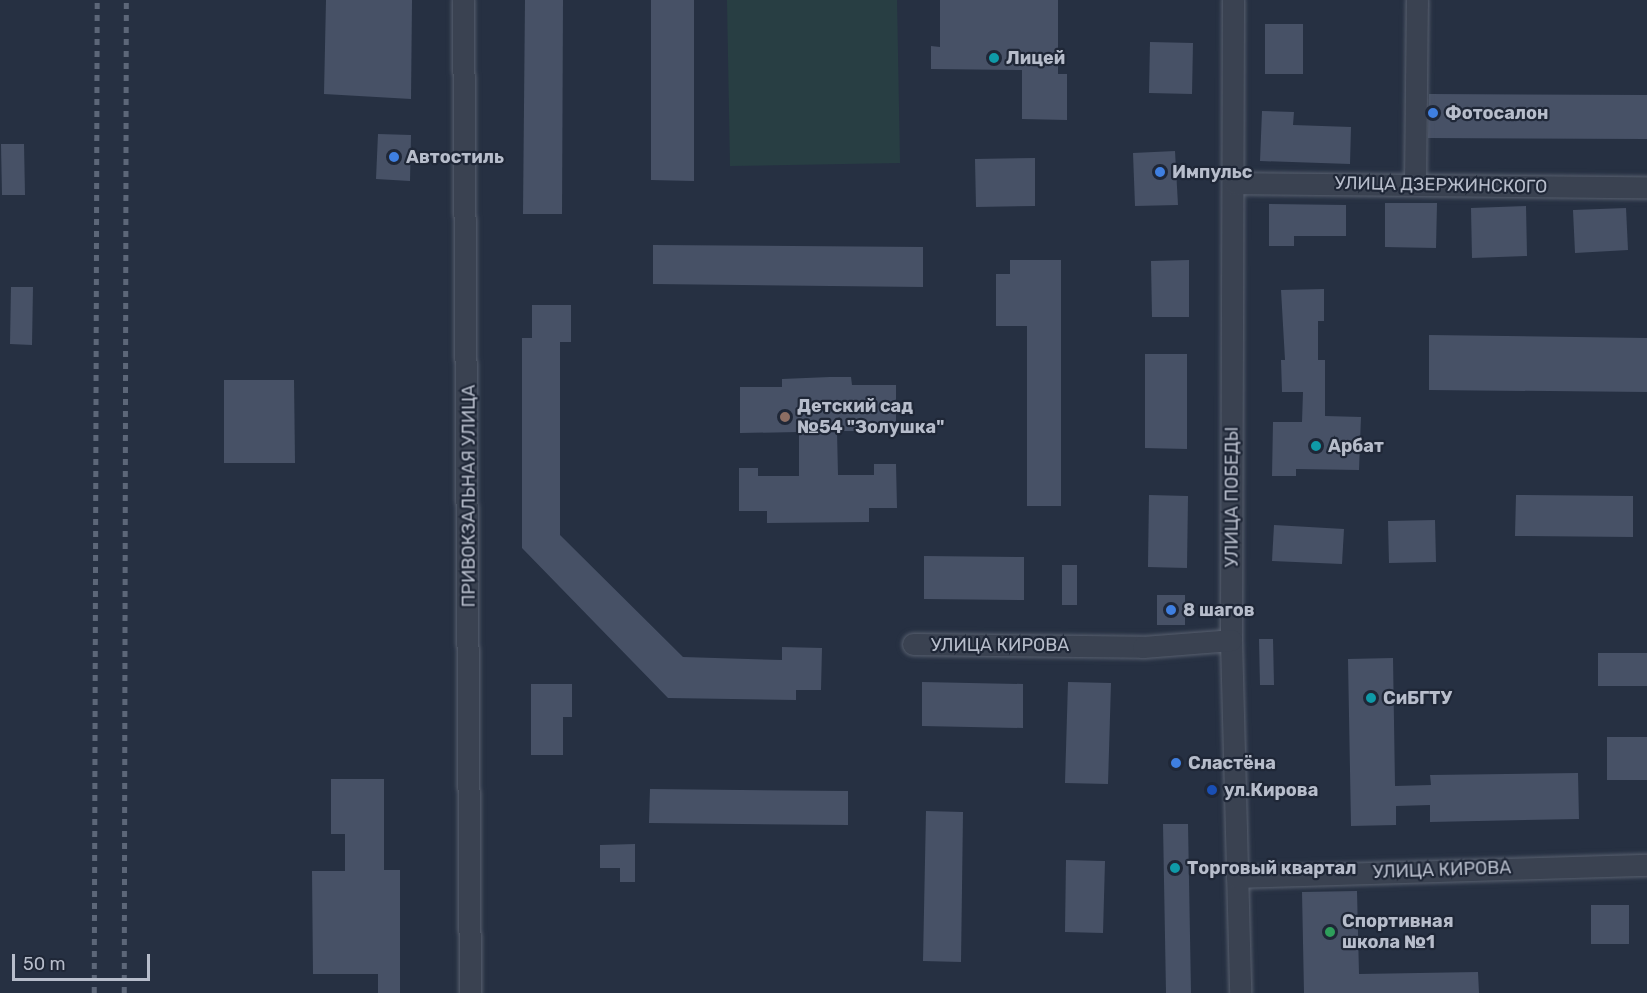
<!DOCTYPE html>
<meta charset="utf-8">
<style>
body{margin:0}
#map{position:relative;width:1647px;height:993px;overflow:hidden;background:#263042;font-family:Rubik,sans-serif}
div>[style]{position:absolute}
.green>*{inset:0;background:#283e43}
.building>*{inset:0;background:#475166}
.roads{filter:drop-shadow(0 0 2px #58606f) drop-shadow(0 0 2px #58606f)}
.minor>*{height:21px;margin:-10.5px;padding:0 10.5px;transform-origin:10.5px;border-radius:10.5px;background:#3a4251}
.rail>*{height:4.5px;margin-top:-2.25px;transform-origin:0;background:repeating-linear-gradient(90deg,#5c6678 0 6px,transparent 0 12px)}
.dots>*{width:16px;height:16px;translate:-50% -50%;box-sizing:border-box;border:3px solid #1f2737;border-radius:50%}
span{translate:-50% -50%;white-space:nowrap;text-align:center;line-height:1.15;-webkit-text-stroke:4.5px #1f2737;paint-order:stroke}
.poi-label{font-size:18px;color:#b7bdcb;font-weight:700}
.left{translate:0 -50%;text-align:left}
.street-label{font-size:18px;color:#b7bdcb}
.scale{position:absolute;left:12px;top:954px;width:138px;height:27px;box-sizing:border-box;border:3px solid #b7bdcb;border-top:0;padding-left:8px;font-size:18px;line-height:21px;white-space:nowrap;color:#b7bdcb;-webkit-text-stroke:4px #1f2737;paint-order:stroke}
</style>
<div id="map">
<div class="green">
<div style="clip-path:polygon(727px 0,897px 0,900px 163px,730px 166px)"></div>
</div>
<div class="building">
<div style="clip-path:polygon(326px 0,412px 0,411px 99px,324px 94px)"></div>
<div style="clip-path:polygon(525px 0,563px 0,562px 214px,523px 214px)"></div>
<div style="clip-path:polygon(651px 0,694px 0,694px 181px,651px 180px)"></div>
<div style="clip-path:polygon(940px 0,1058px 0,1058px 74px,1067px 74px,1067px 120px,1022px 119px,1022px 70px,931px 69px,931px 46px,940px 47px)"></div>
<div style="clip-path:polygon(1265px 24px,1303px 24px,1303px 74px,1265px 74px)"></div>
<div style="clip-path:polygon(1150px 42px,1193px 43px,1192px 94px,1149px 93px)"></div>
<div style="clip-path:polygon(1429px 94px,1647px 95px,1647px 139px,1428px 138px)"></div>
<div style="clip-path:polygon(1262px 111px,1294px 112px,1293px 125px,1351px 127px,1350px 164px,1260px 161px)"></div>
<div style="clip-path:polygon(378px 134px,411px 135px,410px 181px,376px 179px)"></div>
<div style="clip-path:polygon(1px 144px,24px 144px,25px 195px,2px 195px)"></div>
<div style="clip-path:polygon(1175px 151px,1178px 205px,1135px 206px,1133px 153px)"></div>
<div style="clip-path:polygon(1035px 158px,1035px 206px,976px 207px,975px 159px)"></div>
<div style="clip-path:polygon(1385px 203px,1437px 203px,1436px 248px,1385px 247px)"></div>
<div style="clip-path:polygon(1269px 204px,1346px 205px,1346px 236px,1294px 236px,1294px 246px,1269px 246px)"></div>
<div style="clip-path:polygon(1526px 206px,1527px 256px,1472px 258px,1471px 208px)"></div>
<div style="clip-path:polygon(1626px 208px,1628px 250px,1575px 253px,1573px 210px)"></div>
<div style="clip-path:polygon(653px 245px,923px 247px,923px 287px,653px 284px)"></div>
<div style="clip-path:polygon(1010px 260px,1061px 260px,1061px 506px,1027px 506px,1027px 326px,996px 326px,996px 274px,1010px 274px)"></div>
<div style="clip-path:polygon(1189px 260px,1189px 317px,1152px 317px,1151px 261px)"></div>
<div style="clip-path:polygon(11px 287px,33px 287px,32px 345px,10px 344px)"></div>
<div style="clip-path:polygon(1324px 289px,1324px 321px,1318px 321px,1318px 360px,1325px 360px,1325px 416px,1361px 417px,1359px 470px,1296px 469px,1296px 476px,1272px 476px,1273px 422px,1302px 422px,1303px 392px,1282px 392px,1281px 360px,1285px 360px,1281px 290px)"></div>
<div style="clip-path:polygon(532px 305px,571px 305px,571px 342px,560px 342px,560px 535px,683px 657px,782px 660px,782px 647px,822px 648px,821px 690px,796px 690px,796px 700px,668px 698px,522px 548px,522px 338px,532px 338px)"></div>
<div style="clip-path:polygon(1429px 335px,1647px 338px,1647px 392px,1429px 390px)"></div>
<div style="clip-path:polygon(1145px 354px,1187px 354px,1187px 449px,1145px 448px)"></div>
<div style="clip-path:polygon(830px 377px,851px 377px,852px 385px,896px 385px,896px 431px,837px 431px,838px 475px,874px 475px,874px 464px,896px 464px,897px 508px,869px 508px,869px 522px,767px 523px,767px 511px,739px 511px,739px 468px,758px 468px,758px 476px,799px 476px,799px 432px,740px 433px,740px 387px,782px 387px,782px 379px)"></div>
<div style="clip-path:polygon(224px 380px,294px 380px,295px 463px,224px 463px)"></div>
<div style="clip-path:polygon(1149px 495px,1188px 496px,1187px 568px,1148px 567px)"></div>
<div style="clip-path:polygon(1516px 495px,1633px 496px,1633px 537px,1515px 536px)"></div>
<div style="clip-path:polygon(1435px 520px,1436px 562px,1389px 563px,1388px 521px)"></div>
<div style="clip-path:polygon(1274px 525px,1344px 529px,1342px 564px,1272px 561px)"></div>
<div style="clip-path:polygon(924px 556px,1024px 557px,1024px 600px,924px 599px)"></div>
<div style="clip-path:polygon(1062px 565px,1077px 565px,1077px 605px,1062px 605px)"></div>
<div style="clip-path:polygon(1157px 595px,1185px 595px,1185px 625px,1157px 625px)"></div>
<div style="clip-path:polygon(1259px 639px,1273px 639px,1274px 685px,1260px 685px)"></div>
<div style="clip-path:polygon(1598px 653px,1647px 653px,1647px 686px,1598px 686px)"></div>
<div style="clip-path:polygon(1393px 658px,1395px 786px,1431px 785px,1430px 775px,1578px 773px,1579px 819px,1430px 822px,1430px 805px,1396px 806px,1396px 825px,1351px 826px,1348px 659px)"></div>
<div style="clip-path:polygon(922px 682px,1023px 684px,1023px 728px,922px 726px)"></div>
<div style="clip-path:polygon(1068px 682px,1111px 683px,1108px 784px,1065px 783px)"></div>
<div style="clip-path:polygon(531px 684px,572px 684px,572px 717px,563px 717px,563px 755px,531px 755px)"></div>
<div style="clip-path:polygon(1607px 737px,1647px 737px,1647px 780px,1607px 780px)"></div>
<div style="clip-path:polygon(331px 779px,384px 779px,384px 870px,400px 870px,400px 993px,378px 993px,378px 974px,313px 974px,312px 871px,345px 871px,345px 834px,331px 834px)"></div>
<div style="clip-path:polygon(650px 789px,848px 791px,848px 825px,649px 823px)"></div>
<div style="clip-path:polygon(926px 811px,963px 812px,961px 962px,923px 961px)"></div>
<div style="clip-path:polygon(1163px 824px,1188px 824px,1191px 993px,1166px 993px)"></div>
<div style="clip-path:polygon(635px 844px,635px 882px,620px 882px,620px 868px,600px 868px,600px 845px)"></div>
<div style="clip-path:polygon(1066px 860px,1105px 861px,1103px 933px,1065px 932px)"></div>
<div style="clip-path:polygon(1357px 891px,1359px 974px,1478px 972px,1479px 993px,1304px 993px,1302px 892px)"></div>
<div style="clip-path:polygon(1591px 905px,1629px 905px,1629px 944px,1591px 944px)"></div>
</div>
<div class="roads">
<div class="minor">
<div style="left:463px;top:0;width:993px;rotate:89.6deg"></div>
<div style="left:1233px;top:0;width:640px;rotate:90.18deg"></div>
<div style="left:1231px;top:640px;width:353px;rotate:88.5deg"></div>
<div style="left:1235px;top:183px;width:412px;rotate:0.6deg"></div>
<div style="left:1415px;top:184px;width:184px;rotate:-89.4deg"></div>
<div style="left:913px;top:644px;width:230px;rotate:0.7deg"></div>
<div style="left:1143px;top:647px;width:88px;rotate:-4.5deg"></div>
<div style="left:1237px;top:877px;width:410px;rotate:-1.7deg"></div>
</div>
</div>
<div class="rail">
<div style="left:94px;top:993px;width:993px;rotate:-89.83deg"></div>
<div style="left:124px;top:993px;width:993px;rotate:-89.88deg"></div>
</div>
<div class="dots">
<div style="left:994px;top:58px;background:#0f9aa8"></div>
<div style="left:1433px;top:113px;background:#3f7fe0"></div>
<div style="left:394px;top:157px;background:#3f7fe0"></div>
<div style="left:1160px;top:172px;background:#3f7fe0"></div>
<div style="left:785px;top:417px;background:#8d6e63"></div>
<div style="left:1316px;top:446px;background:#0f9aa8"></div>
<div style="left:1171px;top:610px;background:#3f7fe0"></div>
<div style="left:1371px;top:698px;background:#0f9aa8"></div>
<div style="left:1176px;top:763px;background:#3f7fe0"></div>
<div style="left:1212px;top:790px;background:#1a4fb4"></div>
<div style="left:1175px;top:868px;background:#0f9aa8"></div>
<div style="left:1330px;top:932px;background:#2e9e5b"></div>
</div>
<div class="poi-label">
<span class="left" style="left:1006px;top:58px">Лицей</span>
<span class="left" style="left:1445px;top:113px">Фотосалон</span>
<span class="left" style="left:406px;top:157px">Автостиль</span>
<span class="left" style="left:1172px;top:172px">Импульс</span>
<span class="left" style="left:797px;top:417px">Детский сад<br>№54 "Золушка"</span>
<span class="left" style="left:1328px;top:446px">Арбат</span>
<span class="left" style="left:1183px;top:610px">8 шагов</span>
<span class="left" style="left:1383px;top:698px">СиБГТУ</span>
<span class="left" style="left:1188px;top:763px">Сластёна</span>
<span class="left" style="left:1224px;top:790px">ул.Кирова</span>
<span class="left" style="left:1187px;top:868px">Торговый квартал</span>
<span class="left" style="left:1342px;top:932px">Спортивная<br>школа №1</span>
</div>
<div class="street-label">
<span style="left:1441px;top:185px;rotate:1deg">УЛИЦА ДЗЕРЖИНСКОГО</span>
<span style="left:469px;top:496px;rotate:-90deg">ПРИВОКЗАЛЬНАЯ УЛИЦА</span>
<span style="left:1232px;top:497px;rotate:-90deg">УЛИЦА ПОБЕДЫ</span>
<span style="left:1000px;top:645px">УЛИЦА КИРОВА</span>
<span style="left:1442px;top:870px;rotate:-2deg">УЛИЦА КИРОВА</span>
</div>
<div class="scale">50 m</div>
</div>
